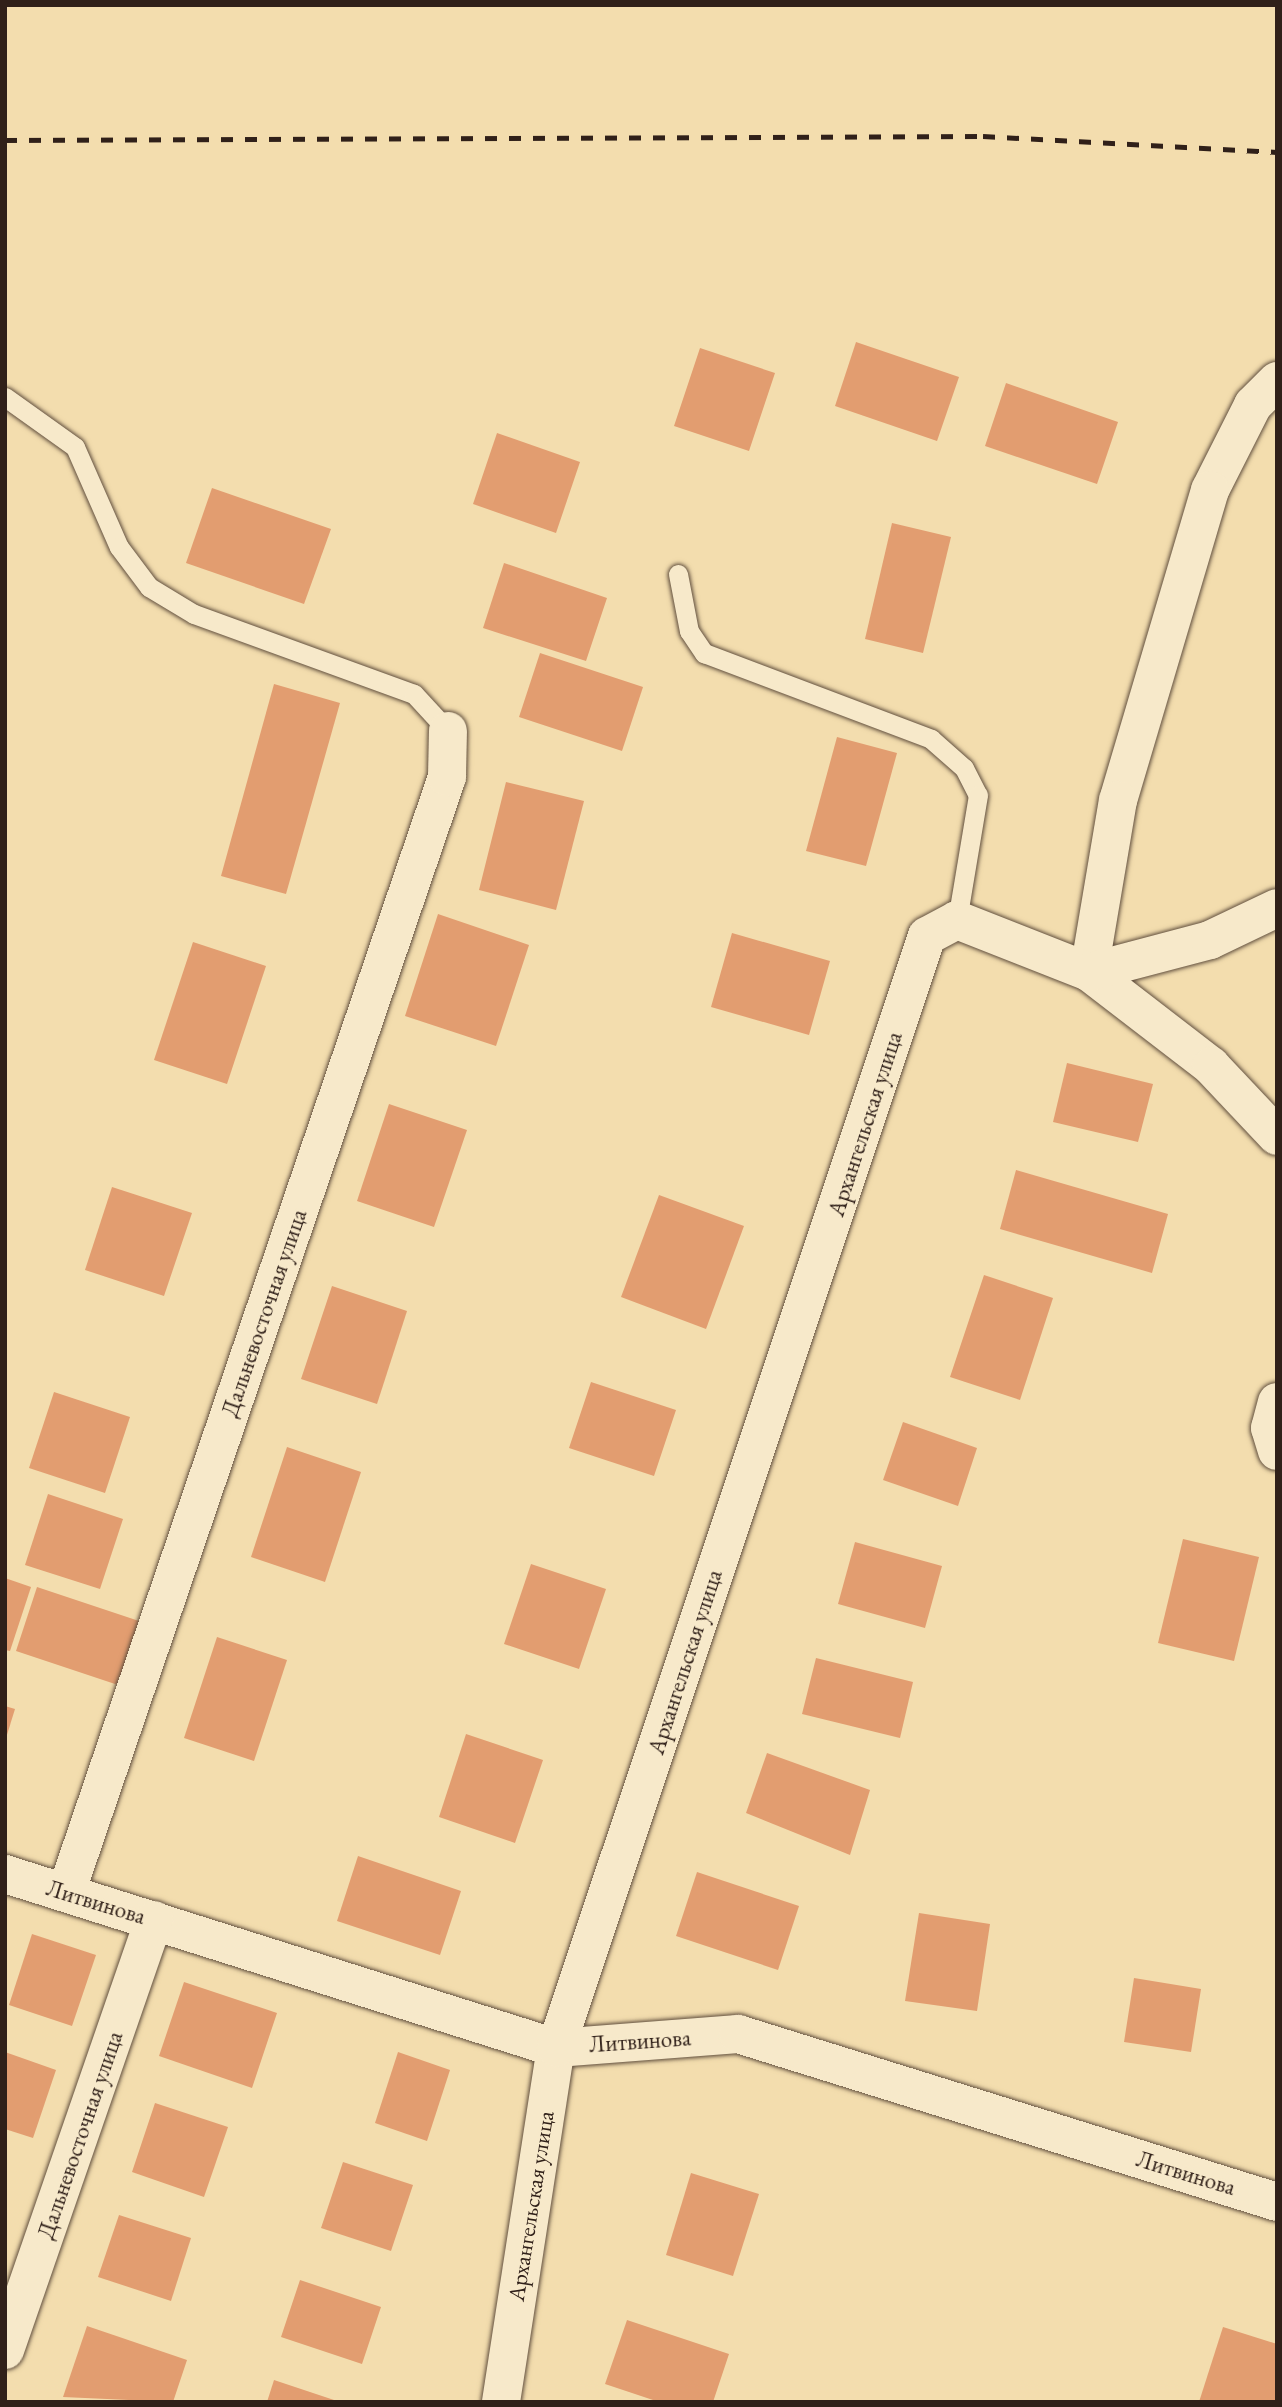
<!DOCTYPE html>
<meta charset="utf-8">
<style>
body{margin:0}
#map{position:relative;width:1282px;height:2407px;overflow:hidden;background:#f3ddae;font-family:"EB Garamond",serif}
div>[style]{position:absolute}
.building>*{inset:0;background:#e29d70}
.roads{filter:drop-shadow(0 0 2px #614f3e) drop-shadow(0 0 2px #614f3e)}
.service>*{height:19px;margin:-9.5px;padding:0 9.5px;transform-origin:9.5px;border-radius:9.5px;background:#f7e9ca}
.minor>*{height:38px;margin:-19px;padding:0 19px;transform-origin:19px;border-radius:19px;background:#f7e9ca}
.rail>*{height:5px;margin-top:-2.5px;transform-origin:0;background:repeating-linear-gradient(90deg,#302019 0 12px,transparent 0 24px)}
span{translate:-50% -50%;white-space:nowrap;text-align:center;line-height:1.15;-webkit-text-stroke:5px #f7e9ca;paint-order:stroke}
.street-label{font-size:23px;color:#302019}
.frame{position:absolute;inset:0;border:7px solid #302019;pointer-events:none}
</style>
<div id="map">
<div class="building">
<div style="clip-path:polygon(856px 342px,959px 377px,937px 441px,835px 406px)"></div>
<div style="clip-path:polygon(700px 348px,775px 373px,749px 451px,674px 426px)"></div>
<div style="clip-path:polygon(1006px 383px,1118px 422px,1097px 484px,985px 446px)"></div>
<div style="clip-path:polygon(497px 433px,580px 462px,556px 533px,473px 504px)"></div>
<div style="clip-path:polygon(212px 488px,331px 529px,304px 604px,186px 563px)"></div>
<div style="clip-path:polygon(892px 523px,951px 537px,923px 653px,865px 639px)"></div>
<div style="clip-path:polygon(504px 563px,607px 598px,586px 661px,483px 628px)"></div>
<div style="clip-path:polygon(540px 653px,643px 687px,622px 751px,519px 717px)"></div>
<div style="clip-path:polygon(274px 684px,340px 703px,286px 894px,221px 876px)"></div>
<div style="clip-path:polygon(837px 737px,897px 753px,866px 866px,806px 851px)"></div>
<div style="clip-path:polygon(506px 782px,584px 801px,556px 910px,479px 890px)"></div>
<div style="clip-path:polygon(438px 914px,529px 945px,496px 1046px,405px 1016px)"></div>
<div style="clip-path:polygon(732px 933px,830px 961px,809px 1035px,711px 1007px)"></div>
<div style="clip-path:polygon(193px 942px,266px 966px,227px 1084px,154px 1060px)"></div>
<div style="clip-path:polygon(1067px 1063px,1153px 1084px,1138px 1142px,1053px 1122px)"></div>
<div style="clip-path:polygon(389px 1104px,467px 1130px,434px 1227px,357px 1201px)"></div>
<div style="clip-path:polygon(1016px 1170px,1168px 1214px,1152px 1273px,1000px 1229px)"></div>
<div style="clip-path:polygon(112px 1187px,192px 1213px,164px 1296px,85px 1270px)"></div>
<div style="clip-path:polygon(659px 1195px,744px 1226px,706px 1329px,621px 1297px)"></div>
<div style="clip-path:polygon(984px 1275px,1053px 1298px,1020px 1400px,950px 1377px)"></div>
<div style="clip-path:polygon(332px 1286px,407px 1311px,377px 1404px,301px 1379px)"></div>
<div style="clip-path:polygon(591px 1382px,676px 1410px,654px 1476px,569px 1448px)"></div>
<div style="clip-path:polygon(54px 1392px,130px 1417px,105px 1493px,29px 1468px)"></div>
<div style="clip-path:polygon(903px 1422px,977px 1448px,958px 1506px,883px 1480px)"></div>
<div style="clip-path:polygon(287px 1447px,361px 1472px,325px 1582px,251px 1557px)"></div>
<div style="clip-path:polygon(48px 1494px,123px 1519px,100px 1589px,25px 1565px)"></div>
<div style="clip-path:polygon(1183px 1539px,1259px 1557px,1234px 1661px,1158px 1643px)"></div>
<div style="clip-path:polygon(855px 1542px,942px 1566px,925px 1628px,838px 1604px)"></div>
<div style="clip-path:polygon(531px 1564px,606px 1589px,579px 1669px,504px 1644px)"></div>
<div style="clip-path:polygon(5px 1578px,31px 1587px,10px 1651px,5px 1650px)"></div>
<div style="clip-path:polygon(37px 1587px,139px 1621px,118px 1685px,16px 1651px)"></div>
<div style="clip-path:polygon(217px 1637px,287px 1660px,254px 1761px,184px 1738px)"></div>
<div style="clip-path:polygon(816px 1658px,913px 1682px,900px 1738px,802px 1714px)"></div>
<div style="clip-path:polygon(5px 1706px,15px 1709px,6px 1738px,5px 1738px)"></div>
<div style="clip-path:polygon(466px 1734px,543px 1760px,515px 1843px,439px 1817px)"></div>
<div style="clip-path:polygon(767px 1753px,870px 1790px,850px 1855px,746px 1813px)"></div>
<div style="clip-path:polygon(358px 1856px,461px 1891px,440px 1955px,337px 1921px)"></div>
<div style="clip-path:polygon(697px 1872px,799px 1906px,778px 1970px,676px 1936px)"></div>
<div style="clip-path:polygon(919px 1913px,990px 1924px,977px 2011px,905px 2001px)"></div>
<div style="clip-path:polygon(32px 1934px,96px 1955px,72px 2026px,9px 2005px)"></div>
<div style="clip-path:polygon(1134px 1978px,1201px 1989px,1191px 2052px,1124px 2042px)"></div>
<div style="clip-path:polygon(184px 1982px,277px 2013px,252px 2088px,159px 2056px)"></div>
<div style="clip-path:polygon(5px 2052px,56px 2070px,33px 2138px,5px 2129px)"></div>
<div style="clip-path:polygon(398px 2052px,450px 2070px,427px 2141px,375px 2123px)"></div>
<div style="clip-path:polygon(155px 2103px,228px 2127px,204px 2197px,132px 2172px)"></div>
<div style="clip-path:polygon(343px 2162px,413px 2185px,391px 2251px,321px 2228px)"></div>
<div style="clip-path:polygon(691px 2173px,759px 2194px,733px 2276px,666px 2255px)"></div>
<div style="clip-path:polygon(119px 2215px,191px 2238px,171px 2301px,98px 2277px)"></div>
<div style="clip-path:polygon(300px 2280px,381px 2307px,362px 2364px,281px 2337px)"></div>
<div style="clip-path:polygon(627px 2320px,729px 2354px,713px 2402px,659px 2402px,605px 2384px)"></div>
<div style="clip-path:polygon(87px 2326px,187px 2360px,173px 2402px,63px 2397px)"></div>
<div style="clip-path:polygon(1223px 2327px,1277px 2344px,1277px 2402px,1199px 2402px)"></div>
<div style="clip-path:polygon(274px 2380px,337px 2401px,337px 2402px,267px 2402px)"></div>
</div>
<div class="roads">
<div class="service">
<div style="left:5px;top:397px;width:86px;rotate:35.5deg"></div>
<div style="left:75px;top:447px;width:109px;rotate:66.3deg"></div>
<div style="left:119px;top:547px;width:50px;rotate:53.1deg"></div>
<div style="left:149px;top:587px;width:52px;rotate:31deg"></div>
<div style="left:194px;top:614px;width:234px;rotate:20deg"></div>
<div style="left:414px;top:694px;width:50px;rotate:47.4deg"></div>
<div style="left:678px;top:574px;width:58px;rotate:79.1deg"></div>
<div style="left:689px;top:631px;width:27px;rotate:56deg"></div>
<div style="left:704px;top:653px;width:243px;rotate:20.7deg"></div>
<div style="left:931px;top:739px;width:44px;rotate:41.3deg"></div>
<div style="left:964px;top:768px;width:30px;rotate:63deg"></div>
<div style="left:978px;top:795px;width:127px;rotate:99.5deg"></div>
</div>
<div class="minor">
<div style="left:1277px;top:381px;width:34px;rotate:135deg"></div>
<div style="left:1253px;top:405px;width:95px;rotate:116.8deg"></div>
<div style="left:1210px;top:490px;width:323px;rotate:106.5deg"></div>
<div style="left:1118px;top:800px;width:174px;rotate:99.6deg"></div>
<div style="left:1089px;top:972px;width:154px;rotate:37.6deg"></div>
<div style="left:1211px;top:1066px;width:96px;rotate:46.7deg"></div>
<div style="left:1277px;top:1402px;width:27px;rotate:105deg"></div>
<div style="left:1270px;top:1428px;width:24px;rotate:73deg"></div>
<div style="left:5px;top:1874px;width:578px;rotate:17.53deg"></div>
<div style="left:556px;top:2048px;width:183px;rotate:-4.4deg"></div>
<div style="left:738px;top:2034px;width:565px;rotate:17.31deg"></div>
<div style="left:66px;top:1893px;width:1179px;rotate:-71.15deg"></div>
<div style="left:447px;top:777px;width:46px;rotate:-88.8deg"></div>
<div style="left:5px;top:2350px;width:455px;rotate:-70.9deg"></div>
<div style="left:501px;top:2402px;width:358px;rotate:-81.2deg"></div>
<div style="left:556px;top:2048px;width:1172px;rotate:-71.55deg"></div>
<div style="left:927px;top:936px;width:34px;rotate:-28deg"></div>
<div style="left:957px;top:920px;width:142px;rotate:21.5deg"></div>
<div style="left:1089px;top:972px;width:125px;rotate:-14.8deg"></div>
<div style="left:1210px;top:940px;width:74px;rotate:-25.5deg"></div>
</div>
</div>
<div class="rail">
<div style="left:5px;top:140px;width:978px;rotate:-0.23deg"></div>
<div style="left:983px;top:136px;width:294px;rotate:3.1deg"></div>
</div>
<div class="street-label">
<span style="left:865px;top:1124px;rotate:-72deg">Архангельская улица</span>
<span style="left:264px;top:1313px;rotate:-71deg">Дальневосточная улица</span>
<span style="left:685px;top:1662px;rotate:-72deg">Архангельская улица</span>
<span style="left:96px;top:1902px;rotate:17deg">Литвинова</span>
<span style="left:640px;top:2041px;rotate:-4deg">Литвинова</span>
<span style="left:80px;top:2135px;rotate:-71deg">Дальневосточная улица</span>
<span style="left:1186px;top:2173px;rotate:17deg">Литвинова</span>
<span style="left:531px;top:2206px;rotate:-81deg">Архангельская улица</span>
</div>
<div class="frame"></div>
</div>
